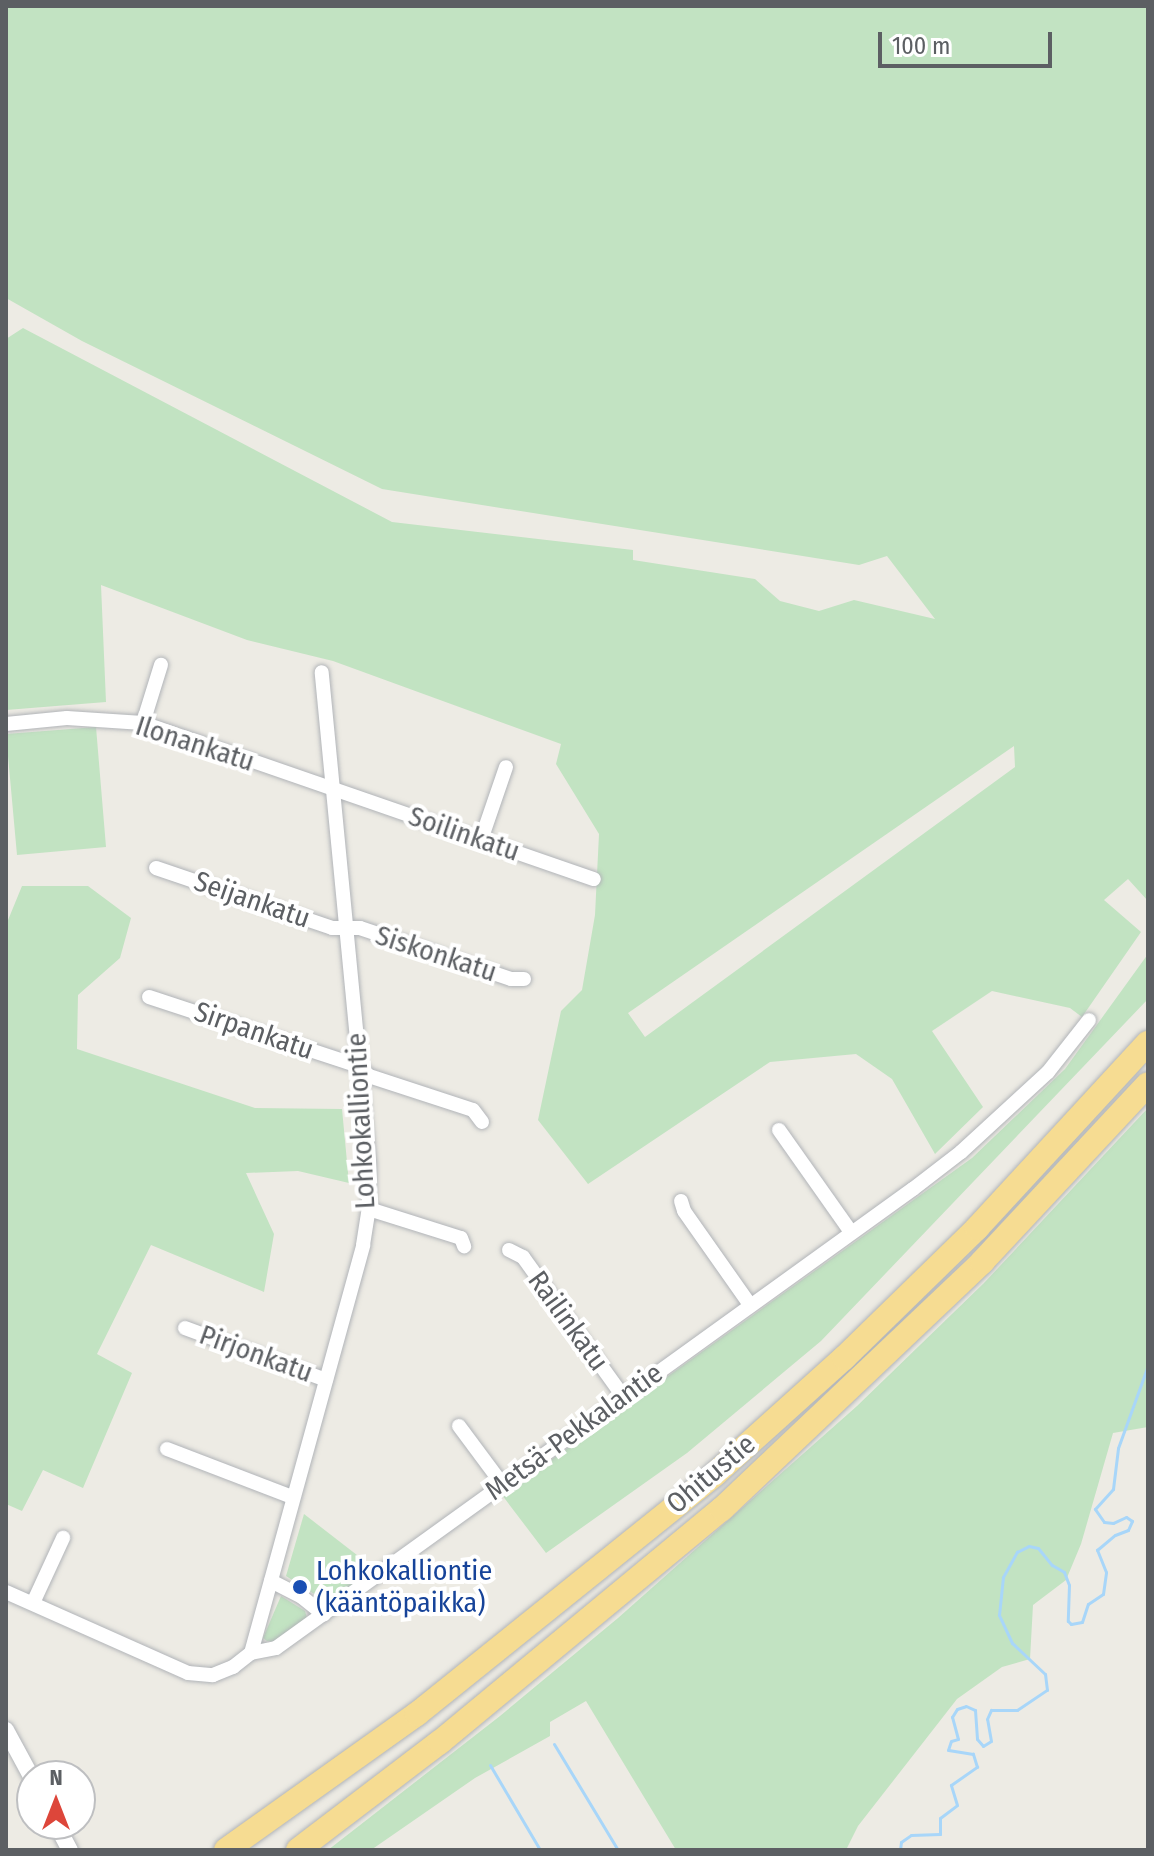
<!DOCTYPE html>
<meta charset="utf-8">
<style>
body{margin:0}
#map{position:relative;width:1154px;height:1856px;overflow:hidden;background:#edebe4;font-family:"Fira Sans Condensed",sans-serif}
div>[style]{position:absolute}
.green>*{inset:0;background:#c2e3c2}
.stream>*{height:3px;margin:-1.5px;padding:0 1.5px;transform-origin:1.5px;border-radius:1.5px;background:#a8d6f9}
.roads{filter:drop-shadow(0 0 2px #b1b4b8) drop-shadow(0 0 2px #b1b4b8)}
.minor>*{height:14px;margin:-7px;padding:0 7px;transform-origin:7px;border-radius:7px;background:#fff}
.tertiary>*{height:16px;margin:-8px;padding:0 8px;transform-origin:8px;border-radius:8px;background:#fff}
.motorway>*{height:24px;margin:-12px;padding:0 12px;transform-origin:12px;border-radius:12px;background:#f6dc92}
.dots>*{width:22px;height:22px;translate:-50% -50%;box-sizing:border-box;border:4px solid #fff;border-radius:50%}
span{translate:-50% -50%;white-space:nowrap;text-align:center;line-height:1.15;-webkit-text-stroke:8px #fff;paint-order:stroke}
.street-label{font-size:28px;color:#5c5f63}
.transit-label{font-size:28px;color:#164399}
.left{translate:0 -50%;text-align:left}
.frame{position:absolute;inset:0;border:8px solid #5c5f63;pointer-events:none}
.north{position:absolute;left:16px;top:1760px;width:80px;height:80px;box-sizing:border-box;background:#fff;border:2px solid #bebfc1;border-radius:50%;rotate:0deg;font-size:22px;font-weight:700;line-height:32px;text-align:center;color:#5c5f63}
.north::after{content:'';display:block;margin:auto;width:28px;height:36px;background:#dd463a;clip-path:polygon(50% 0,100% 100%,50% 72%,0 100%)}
.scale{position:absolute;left:878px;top:32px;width:174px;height:36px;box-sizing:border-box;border:4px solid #5c5f63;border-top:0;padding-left:10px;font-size:24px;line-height:28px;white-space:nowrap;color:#5c5f63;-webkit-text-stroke:6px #fff;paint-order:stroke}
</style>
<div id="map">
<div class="green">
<div style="clip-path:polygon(evenodd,6px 6px,1148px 6px,1148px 901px,1128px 879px,1104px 900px,1141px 932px,1082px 1017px,1070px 1008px,992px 991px,932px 1031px,983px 1107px,935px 1154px,892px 1079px,856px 1054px,770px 1062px,588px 1184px,538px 1120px,561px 1011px,582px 990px,595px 915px,599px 834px,556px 764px,561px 744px,333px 661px,247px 640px,101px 585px,106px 702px,6px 710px,6px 339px,23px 328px,392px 522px,633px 550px,633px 560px,755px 579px,780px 601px,819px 611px,854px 600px,935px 619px,887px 556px,859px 565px,382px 489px,82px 341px,6px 298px,6px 6px,1014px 746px,1015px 767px,645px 1037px,628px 1013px,1014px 746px)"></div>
<div style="clip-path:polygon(96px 727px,106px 847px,17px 855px,6px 734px)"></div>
<div style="clip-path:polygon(22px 886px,88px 886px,131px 918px,120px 958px,78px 995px,77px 1049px,255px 1108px,342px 1109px,349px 1183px,298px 1171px,246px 1173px,274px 1234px,264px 1292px,151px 1245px,97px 1354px,132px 1373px,83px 1488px,43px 1470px,22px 1511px,6px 1504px,6px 925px)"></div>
<div style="clip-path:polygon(1148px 954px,1148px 999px,821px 1341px,687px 1453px,546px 1553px,502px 1495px,972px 1158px,1065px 1069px)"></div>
<div style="clip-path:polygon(1148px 1108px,1148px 1427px,1113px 1433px,1081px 1544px,1066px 1580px,1033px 1605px,1030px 1659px,1002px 1667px,957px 1699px,858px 1826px,846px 1850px,676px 1850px,586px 1701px,550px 1722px,550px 1736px,475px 1778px,371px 1850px,328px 1850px,500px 1716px,618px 1618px,857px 1406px,984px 1283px)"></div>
<div style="clip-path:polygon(304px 1514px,375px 1569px,330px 1604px,286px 1576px)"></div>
<div style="clip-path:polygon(281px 1596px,305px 1611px,307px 1618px,275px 1642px,267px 1641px,263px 1638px)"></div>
</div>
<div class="stream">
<div style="left:554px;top:1744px;width:124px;rotate:58.9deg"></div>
<div style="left:490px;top:1765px;width:99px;rotate:59.5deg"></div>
<div style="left:900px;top:1850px;width:8px;rotate:-83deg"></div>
<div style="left:901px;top:1842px;width:12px;rotate:-35deg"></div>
<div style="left:911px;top:1835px;width:29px;rotate:-2deg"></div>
<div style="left:940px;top:1834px;width:16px;rotate:-90deg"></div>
<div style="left:940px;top:1818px;width:21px;rotate:-37deg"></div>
<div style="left:957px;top:1805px;width:21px;rotate:-107deg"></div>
<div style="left:951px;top:1785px;width:32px;rotate:-35deg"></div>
<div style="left:977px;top:1767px;width:14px;rotate:-107deg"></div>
<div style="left:973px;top:1754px;width:25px;rotate:-171deg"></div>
<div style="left:948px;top:1750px;width:9px;rotate:-72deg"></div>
<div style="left:951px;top:1741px;width:7px;rotate:-16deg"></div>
<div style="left:958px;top:1739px;width:23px;rotate:-105deg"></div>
<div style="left:952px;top:1717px;width:9px;rotate:-58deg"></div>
<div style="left:957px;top:1709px;width:9px;rotate:-18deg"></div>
<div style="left:966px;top:1706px;width:10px;rotate:24deg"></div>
<div style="left:975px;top:1710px;width:29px;rotate:86deg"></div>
<div style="left:977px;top:1739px;width:9px;rotate:49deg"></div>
<div style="left:983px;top:1746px;width:9px;rotate:-32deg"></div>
<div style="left:991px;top:1741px;width:22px;rotate:-100deg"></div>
<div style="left:987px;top:1719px;width:10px;rotate:-66deg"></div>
<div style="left:991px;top:1710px;width:26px"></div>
<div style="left:1017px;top:1710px;width:36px;rotate:-34deg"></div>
<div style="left:1047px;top:1690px;width:16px;rotate:-97deg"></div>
<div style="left:1045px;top:1674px;width:45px;rotate:-136.8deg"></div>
<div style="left:1012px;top:1643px;width:31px;rotate:-115deg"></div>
<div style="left:999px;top:1615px;width:38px;rotate:-84deg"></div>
<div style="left:1003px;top:1577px;width:29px;rotate:-61deg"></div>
<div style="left:1017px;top:1552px;width:13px;rotate:-27deg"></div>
<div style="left:1029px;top:1546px;width:9px;rotate:13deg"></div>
<div style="left:1038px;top:1548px;width:22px;rotate:51deg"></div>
<div style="left:1052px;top:1565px;width:14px;rotate:30deg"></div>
<div style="left:1064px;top:1572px;width:14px;rotate:69deg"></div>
<div style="left:1069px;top:1585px;width:36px;rotate:92deg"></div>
<div style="left:1068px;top:1621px;width:4px;rotate:45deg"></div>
<div style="left:1071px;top:1624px;width:11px;rotate:-10deg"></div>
<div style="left:1082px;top:1622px;width:19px;rotate:-72deg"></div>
<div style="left:1088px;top:1604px;width:18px;rotate:-34deg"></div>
<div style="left:1103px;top:1594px;width:22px;rotate:-82deg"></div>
<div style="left:1106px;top:1572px;width:24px;rotate:-112deg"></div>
<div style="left:1097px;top:1550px;width:23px;rotate:-40deg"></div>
<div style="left:1115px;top:1535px;width:14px;rotate:-21deg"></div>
<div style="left:1128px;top:1530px;width:10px;rotate:-66deg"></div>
<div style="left:1132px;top:1521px;width:7px;rotate:-146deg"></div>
<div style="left:1126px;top:1517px;width:14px;rotate:155deg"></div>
<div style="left:1113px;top:1523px;width:9px;rotate:-174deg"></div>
<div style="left:1104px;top:1522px;width:16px;rotate:-125deg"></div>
<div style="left:1095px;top:1509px;width:27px;rotate:-48deg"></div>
<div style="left:1113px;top:1489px;width:41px;rotate:-83deg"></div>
<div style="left:1118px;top:1448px;width:88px;rotate:-70.1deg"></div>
</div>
<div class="roads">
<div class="minor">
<div style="left:143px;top:723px;width:61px;rotate:-72.8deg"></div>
<div style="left:6px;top:724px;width:61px;rotate:-5.6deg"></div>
<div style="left:67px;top:718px;width:76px;rotate:3.8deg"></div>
<div style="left:143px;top:723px;width:477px;rotate:19.1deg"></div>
<div style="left:481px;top:840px;width:77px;rotate:-71.1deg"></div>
<div style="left:156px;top:868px;width:186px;rotate:18.8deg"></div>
<div style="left:332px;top:928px;width:28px"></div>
<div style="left:360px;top:928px;width:159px;rotate:18.7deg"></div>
<div style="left:511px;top:979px;width:13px"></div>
<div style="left:149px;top:997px;width:221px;rotate:18.2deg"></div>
<div style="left:359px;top:1066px;width:14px;rotate:45deg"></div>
<div style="left:369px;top:1076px;width:109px;rotate:18.1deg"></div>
<div style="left:473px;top:1110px;width:15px;rotate:53deg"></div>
<div style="left:779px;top:1130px;width:125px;rotate:54.8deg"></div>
<div style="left:681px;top:1201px;width:10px;rotate:73deg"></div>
<div style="left:684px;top:1211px;width:115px;rotate:54.9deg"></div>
<div style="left:369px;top:1209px;width:96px;rotate:17.5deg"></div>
<div style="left:461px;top:1238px;width:9px;rotate:69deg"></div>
<div style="left:509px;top:1250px;width:16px;rotate:27deg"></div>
<div style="left:523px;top:1257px;width:171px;rotate:54.3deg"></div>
<div style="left:185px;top:1328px;width:150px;rotate:20.2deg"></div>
<div style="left:459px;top:1426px;width:72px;rotate:53.4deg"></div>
<div style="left:167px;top:1449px;width:134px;rotate:21deg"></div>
<div style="left:271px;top:1581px;width:35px;rotate:27deg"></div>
<div style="left:302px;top:1597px;width:28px;rotate:39deg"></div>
<div style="left:6px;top:1592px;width:199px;rotate:24deg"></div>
<div style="left:188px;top:1673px;width:25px;rotate:5deg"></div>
<div style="left:213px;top:1675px;width:22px;rotate:-22deg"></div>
<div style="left:233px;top:1667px;width:23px;rotate:-38deg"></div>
<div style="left:251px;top:1653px;width:25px;rotate:-11deg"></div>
<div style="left:276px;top:1648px;width:785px;rotate:-35.78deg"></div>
<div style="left:913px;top:1189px;width:61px;rotate:-37.6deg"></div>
<div style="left:961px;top:1152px;width:118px;rotate:-42.6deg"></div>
<div style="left:1048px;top:1072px;width:66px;rotate:-51.7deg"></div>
<div style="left:33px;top:1603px;width:72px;rotate:-65.2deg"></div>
<div style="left:251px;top:1653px;width:423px;rotate:-74.6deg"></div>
<div style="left:363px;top:1245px;width:36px;rotate:-81deg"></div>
<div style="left:369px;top:1209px;width:45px;rotate:-90deg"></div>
<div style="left:369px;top:1164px;width:494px;rotate:-95.5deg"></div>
</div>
<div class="tertiary">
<div style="left:6px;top:1730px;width:55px;rotate:61.6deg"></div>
<div style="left:56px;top:1824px;width:30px;rotate:62deg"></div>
</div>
<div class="motorway">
<div style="left:226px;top:1850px;width:234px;rotate:-35.5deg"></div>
<div style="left:417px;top:1714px;width:383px;rotate:-38.8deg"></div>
<div style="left:715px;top:1474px;width:173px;rotate:-42deg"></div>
<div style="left:844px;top:1358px;width:186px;rotate:-44.3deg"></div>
<div style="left:977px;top:1228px;width:252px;rotate:-47.3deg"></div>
<div style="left:298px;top:1850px;width:178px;rotate:-37.3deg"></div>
<div style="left:440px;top:1742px;width:366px;rotate:-39.6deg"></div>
<div style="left:722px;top:1509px;width:359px;rotate:-43.5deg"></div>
<div style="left:982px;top:1262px;width:243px;rotate:-47deg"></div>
</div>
</div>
<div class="dots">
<div style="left:300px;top:1587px;background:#1a4fb4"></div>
</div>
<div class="street-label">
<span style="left:195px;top:744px;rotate:18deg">Ilonankatu</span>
<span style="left:464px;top:834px;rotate:19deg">Soilinkatu</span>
<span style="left:252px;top:900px;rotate:19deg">Seijankatu</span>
<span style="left:436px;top:954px;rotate:18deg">Siskonkatu</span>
<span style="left:254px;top:1031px;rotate:19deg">Sirpankatu</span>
<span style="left:361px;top:1121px;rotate:-93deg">Lohkokalliontie</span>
<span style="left:568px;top:1321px;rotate:54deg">Railinkatu</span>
<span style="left:256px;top:1354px;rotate:20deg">Pirjonkatu</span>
<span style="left:574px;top:1432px;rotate:-36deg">Metsä-Pekkalantie</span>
<span style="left:711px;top:1474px;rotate:-40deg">Ohitustie</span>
</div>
<div class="transit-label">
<span class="left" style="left:316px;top:1587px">Lohkokalliontie<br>(kääntöpaikka)</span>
</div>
<div class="frame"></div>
<div class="north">N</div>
<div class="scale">100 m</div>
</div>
